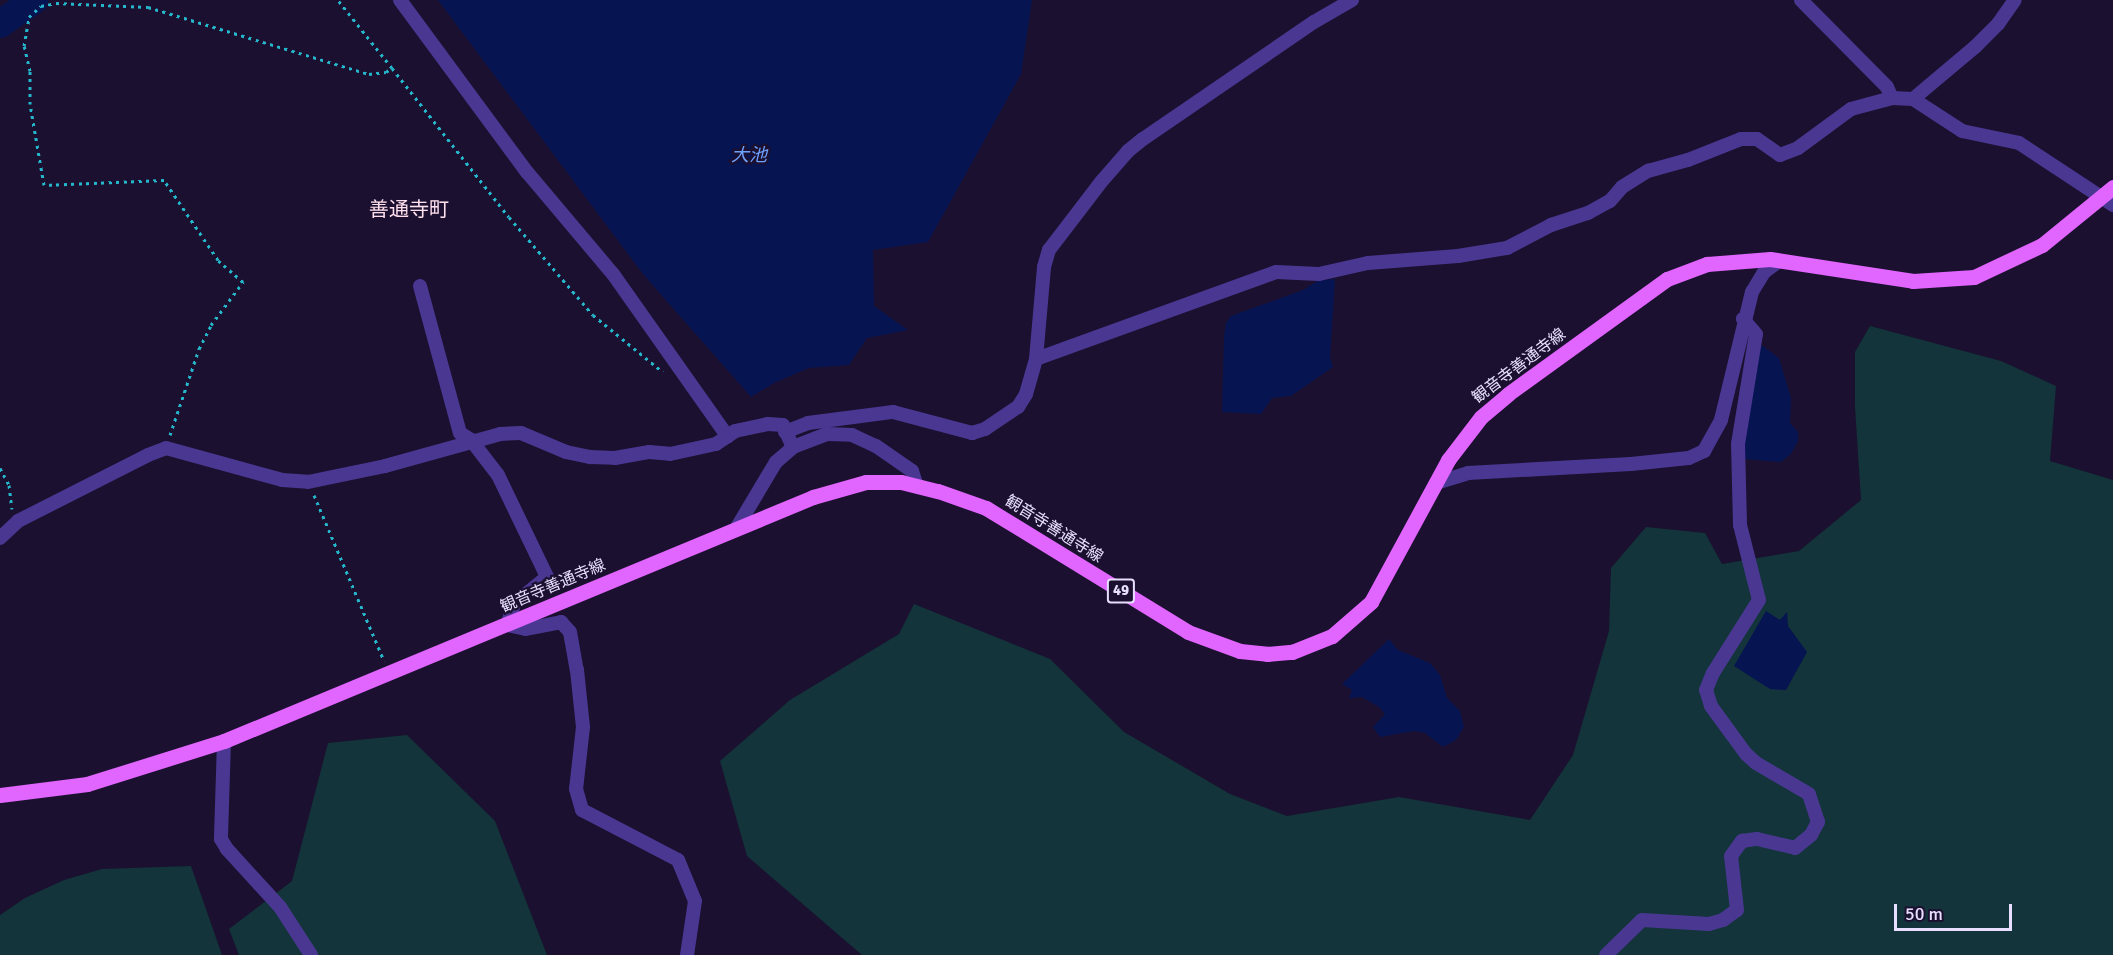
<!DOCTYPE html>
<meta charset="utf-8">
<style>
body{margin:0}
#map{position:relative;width:2113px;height:955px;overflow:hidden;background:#1b102f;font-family:Signika,"Noto Sans JP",sans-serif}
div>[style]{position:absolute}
.green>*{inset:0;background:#12343a}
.water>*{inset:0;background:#061452}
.river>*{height:28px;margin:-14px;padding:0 14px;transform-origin:14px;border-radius:14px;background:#061452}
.path>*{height:3px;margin-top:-1.5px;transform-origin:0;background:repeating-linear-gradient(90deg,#25b8cc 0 3px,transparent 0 7.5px)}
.minor>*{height:14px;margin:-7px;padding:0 7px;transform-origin:7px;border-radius:7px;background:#4a3792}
.primary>*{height:15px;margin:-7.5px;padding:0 7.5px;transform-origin:7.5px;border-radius:7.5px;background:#e165ff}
span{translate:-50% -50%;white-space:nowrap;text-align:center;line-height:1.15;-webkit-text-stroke:4.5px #1b102f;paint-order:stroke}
.shield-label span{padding:2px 4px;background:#1b102f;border:2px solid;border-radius:4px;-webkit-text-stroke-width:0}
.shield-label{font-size:15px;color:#e8deff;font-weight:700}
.street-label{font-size:16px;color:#e8deff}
.water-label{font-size:18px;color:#6ca1ff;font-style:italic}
.quarter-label{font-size:20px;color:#ffe0ee}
.scale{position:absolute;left:1894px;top:904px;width:118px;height:27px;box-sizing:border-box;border:3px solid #e8deff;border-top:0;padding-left:8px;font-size:18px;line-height:21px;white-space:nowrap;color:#e8deff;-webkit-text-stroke:4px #1b102f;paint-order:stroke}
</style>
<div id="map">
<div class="green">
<div style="clip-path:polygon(1870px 326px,2001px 361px,2056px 386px,2050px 461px,2113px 480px,2113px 955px,862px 955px,747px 856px,720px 761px,790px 700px,899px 634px,914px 604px,1050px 659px,1124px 732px,1230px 794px,1287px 816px,1399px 797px,1530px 820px,1573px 755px,1609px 631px,1611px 568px,1646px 527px,1705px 533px,1722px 564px,1799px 551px,1861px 500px,1855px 407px,1855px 352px)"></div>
<div style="clip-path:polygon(407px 735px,495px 821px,547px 955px,239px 955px,229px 929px,292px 881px,328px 743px)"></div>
<div style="clip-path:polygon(191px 866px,222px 955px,0 955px,0 915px,25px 898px,64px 880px,102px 869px)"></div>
</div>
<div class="water">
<div style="clip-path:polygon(438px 0,1032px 0,1021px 74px,928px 242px,873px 250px,874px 306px,908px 330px,867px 338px,849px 365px,809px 368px,774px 383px,751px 397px,643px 274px)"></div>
<div style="clip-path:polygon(1335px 279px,1330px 357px,1333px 367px,1291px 396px,1272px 398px,1261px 414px,1222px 412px,1224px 336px,1226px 323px,1231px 316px,1303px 290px,1319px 280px)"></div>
<div style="clip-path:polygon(1760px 344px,1779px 358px,1791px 398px,1790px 423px,1798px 432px,1798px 441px,1791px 454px,1781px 462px,1744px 459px,1744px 437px)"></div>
<div style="clip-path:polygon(1766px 611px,1780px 620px,1787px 612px,1788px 626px,1807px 652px,1786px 690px,1770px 689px,1734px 666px)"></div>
<div style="clip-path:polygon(1389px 639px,1398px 650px,1430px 663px,1440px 675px,1447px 698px,1460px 711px,1464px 727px,1456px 740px,1443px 747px,1425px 733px,1414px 731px,1380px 737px,1373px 727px,1385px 714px,1379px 707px,1362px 697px,1349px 698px,1352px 690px,1342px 684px)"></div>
</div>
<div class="river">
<div style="left:0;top:24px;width:42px;rotate:-35.2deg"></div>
</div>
<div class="path">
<div style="left:392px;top:68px;width:189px;rotate:51.9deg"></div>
<div style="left:509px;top:217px;width:129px;rotate:49.4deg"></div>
<div style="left:593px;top:315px;width:90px;rotate:39.2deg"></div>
<div style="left:170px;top:435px;width:91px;rotate:-71.4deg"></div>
<div style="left:199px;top:349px;width:27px;rotate:-63deg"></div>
<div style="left:211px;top:325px;width:54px;rotate:-53.3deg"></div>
<div style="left:243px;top:282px;width:33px;rotate:-139deg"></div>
<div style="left:218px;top:260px;width:97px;rotate:-124deg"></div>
<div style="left:164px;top:180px;width:120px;rotate:177.6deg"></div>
<div style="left:44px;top:185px;width:82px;rotate:-99.8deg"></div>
<div style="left:30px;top:104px;width:33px;rotate:-90deg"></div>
<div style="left:30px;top:71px;width:26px;rotate:-103deg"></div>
<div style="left:24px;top:46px;width:29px;rotate:-80deg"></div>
<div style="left:29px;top:17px;width:16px;rotate:-43deg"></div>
<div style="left:41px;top:6px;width:15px;rotate:-11deg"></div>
<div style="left:56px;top:3px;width:92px;rotate:2.5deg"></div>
<div style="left:148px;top:7px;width:231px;rotate:16.9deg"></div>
<div style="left:369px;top:74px;width:17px;rotate:-7deg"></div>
<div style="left:386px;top:72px;width:7px;rotate:-34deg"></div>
<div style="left:392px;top:68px;width:87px;rotate:-128.5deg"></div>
<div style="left:0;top:468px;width:19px;rotate:62deg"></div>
<div style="left:9px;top:485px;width:24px;rotate:83deg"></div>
<div style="left:314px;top:495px;width:180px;rotate:67.1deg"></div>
</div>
<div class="minor">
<div style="left:400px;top:0;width:214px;rotate:53.6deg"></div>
<div style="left:527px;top:172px;width:133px;rotate:49.9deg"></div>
<div style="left:613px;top:274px;width:199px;rotate:54.8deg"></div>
<div style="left:1801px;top:0;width:122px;rotate:45.3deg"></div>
<div style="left:1887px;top:87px;width:12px;rotate:66deg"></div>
<div style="left:1913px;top:99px;width:81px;rotate:-40deg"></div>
<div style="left:1975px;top:47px;width:33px;rotate:-45deg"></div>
<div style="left:1998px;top:24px;width:29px;rotate:-55deg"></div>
<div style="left:420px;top:286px;width:152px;rotate:74.8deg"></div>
<div style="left:460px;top:433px;width:13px;rotate:32deg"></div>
<div style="left:471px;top:440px;width:44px;rotate:52.4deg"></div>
<div style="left:498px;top:475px;width:113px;rotate:64.3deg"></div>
<div style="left:547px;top:577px;width:43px;rotate:140.7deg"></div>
<div style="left:514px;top:604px;width:22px;rotate:108deg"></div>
<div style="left:507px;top:625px;width:19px;rotate:12deg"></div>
<div style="left:526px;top:629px;width:36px;rotate:-11deg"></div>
<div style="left:561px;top:622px;width:13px;rotate:48deg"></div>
<div style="left:570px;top:632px;width:39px;rotate:80deg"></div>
<div style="left:577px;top:670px;width:57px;rotate:84deg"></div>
<div style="left:583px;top:727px;width:62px;rotate:96.4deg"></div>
<div style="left:576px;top:789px;width:22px;rotate:74deg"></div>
<div style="left:582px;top:810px;width:108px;rotate:27.5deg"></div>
<div style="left:678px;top:860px;width:44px;rotate:67.5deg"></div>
<div style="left:695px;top:901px;width:55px;rotate:98.4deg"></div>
<div style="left:1036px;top:359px;width:255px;rotate:-19.9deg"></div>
<div style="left:1276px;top:272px;width:43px;rotate:2.7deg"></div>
<div style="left:1319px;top:274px;width:50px;rotate:-12.7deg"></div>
<div style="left:1368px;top:263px;width:90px;rotate:-4.4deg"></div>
<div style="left:1458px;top:256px;width:50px;rotate:-9.3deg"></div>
<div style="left:1507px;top:248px;width:50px;rotate:-27.6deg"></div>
<div style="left:1551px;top:225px;width:39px;rotate:-18deg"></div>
<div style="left:1588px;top:213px;width:25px;rotate:-29deg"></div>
<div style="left:1610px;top:201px;width:18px;rotate:-49deg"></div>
<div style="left:1622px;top:187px;width:31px;rotate:-32deg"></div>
<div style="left:1648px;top:171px;width:41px;rotate:-15.4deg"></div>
<div style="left:1688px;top:160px;width:57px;rotate:-21.6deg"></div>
<div style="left:1741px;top:139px;width:16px"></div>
<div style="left:1757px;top:139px;width:28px;rotate:35deg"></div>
<div style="left:1780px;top:155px;width:19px;rotate:-21deg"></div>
<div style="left:1798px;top:148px;width:66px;rotate:-36.3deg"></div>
<div style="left:1851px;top:109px;width:42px;rotate:-15deg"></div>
<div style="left:1892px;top:98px;width:21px;rotate:3deg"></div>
<div style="left:1913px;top:99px;width:59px;rotate:33.1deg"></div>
<div style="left:1962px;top:131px;width:58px;rotate:11.9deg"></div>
<div style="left:2019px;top:143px;width:113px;rotate:33.4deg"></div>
<div style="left:785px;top:432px;width:25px;rotate:-21deg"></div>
<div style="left:808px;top:423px;width:86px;rotate:-7.4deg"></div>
<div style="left:893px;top:412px;width:82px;rotate:14.9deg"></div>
<div style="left:972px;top:433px;width:14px;rotate:-17deg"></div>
<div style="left:985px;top:429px;width:40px;rotate:-34deg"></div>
<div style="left:1018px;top:407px;width:15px;rotate:-58deg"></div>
<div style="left:1026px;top:394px;width:36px;rotate:-74deg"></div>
<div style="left:1036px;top:359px;width:92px;rotate:-85deg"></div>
<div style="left:1044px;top:267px;width:18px;rotate:-74deg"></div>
<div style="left:1049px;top:250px;width:86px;rotate:-52.6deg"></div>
<div style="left:1101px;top:182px;width:41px;rotate:-48.9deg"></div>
<div style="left:1128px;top:151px;width:19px;rotate:-39deg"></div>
<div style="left:1143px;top:139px;width:207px;rotate:-34.4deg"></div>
<div style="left:1314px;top:22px;width:44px;rotate:-30.1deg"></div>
<div style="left:1436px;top:483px;width:34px;rotate:-17deg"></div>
<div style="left:1468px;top:473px;width:163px;rotate:-3.2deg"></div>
<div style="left:1631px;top:464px;width:58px;rotate:-5.9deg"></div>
<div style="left:1689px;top:458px;width:17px;rotate:-25deg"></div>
<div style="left:1704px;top:451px;width:35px;rotate:-61deg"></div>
<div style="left:1721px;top:420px;width:132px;rotate:-76.4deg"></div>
<div style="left:1752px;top:292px;width:23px;rotate:-59deg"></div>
<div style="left:1764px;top:272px;width:19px;rotate:-36deg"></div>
<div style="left:736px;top:529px;width:78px;rotate:-59.2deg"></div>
<div style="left:776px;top:462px;width:23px;rotate:-41deg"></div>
<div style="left:793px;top:447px;width:36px;rotate:-21deg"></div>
<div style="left:827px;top:434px;width:25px;rotate:2deg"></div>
<div style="left:852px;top:435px;width:26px;rotate:25deg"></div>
<div style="left:876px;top:446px;width:44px;rotate:34.8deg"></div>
<div style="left:912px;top:471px;width:16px;rotate:72deg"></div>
<div style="left:0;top:538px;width:25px;rotate:-43deg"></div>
<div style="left:18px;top:521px;width:146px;rotate:-26.9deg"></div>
<div style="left:148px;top:455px;width:19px;rotate:-21deg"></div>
<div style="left:166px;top:448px;width:120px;rotate:15.4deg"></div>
<div style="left:282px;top:480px;width:26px;rotate:4deg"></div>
<div style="left:308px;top:482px;width:79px;rotate:-11.7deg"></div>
<div style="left:385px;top:466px;width:119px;rotate:-15.5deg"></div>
<div style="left:500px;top:434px;width:21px;rotate:-3deg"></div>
<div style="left:521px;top:433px;width:49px;rotate:22.9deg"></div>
<div style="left:566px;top:452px;width:25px;rotate:12deg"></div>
<div style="left:590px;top:457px;width:25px;rotate:2deg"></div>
<div style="left:615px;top:458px;width:35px;rotate:-10deg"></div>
<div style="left:649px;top:452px;width:21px;rotate:5deg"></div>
<div style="left:670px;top:454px;width:47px;rotate:-12.3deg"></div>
<div style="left:716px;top:444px;width:23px;rotate:-34deg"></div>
<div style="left:735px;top:431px;width:34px;rotate:-12deg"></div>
<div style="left:768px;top:424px;width:15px;rotate:4deg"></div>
<div style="left:783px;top:425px;width:24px;rotate:66deg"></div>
<div style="left:224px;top:741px;width:98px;rotate:91.8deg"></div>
<div style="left:221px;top:839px;width:12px;rotate:59deg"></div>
<div style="left:227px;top:849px;width:79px;rotate:47.6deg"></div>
<div style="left:280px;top:907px;width:57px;rotate:57.1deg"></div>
<div style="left:1606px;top:955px;width:50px;rotate:-44.2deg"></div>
<div style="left:1642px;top:920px;width:67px;rotate:3.4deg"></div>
<div style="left:1709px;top:924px;width:15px;rotate:-16deg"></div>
<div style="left:1723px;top:920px;width:17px;rotate:-36deg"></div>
<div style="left:1737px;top:910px;width:54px;rotate:-96.3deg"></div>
<div style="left:1731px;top:856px;width:19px;rotate:-54deg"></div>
<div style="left:1742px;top:841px;width:15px;rotate:-8deg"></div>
<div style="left:1757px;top:839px;width:39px;rotate:13deg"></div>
<div style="left:1795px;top:848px;width:21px;rotate:-39deg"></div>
<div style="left:1811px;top:835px;width:15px;rotate:-62deg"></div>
<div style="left:1818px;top:822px;width:29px;rotate:-108deg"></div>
<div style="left:1809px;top:794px;width:61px;rotate:-149.7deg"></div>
<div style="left:1756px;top:763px;width:13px;rotate:-138deg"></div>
<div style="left:1746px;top:754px;width:59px;rotate:-126.1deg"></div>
<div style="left:1711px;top:706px;width:17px;rotate:-107deg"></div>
<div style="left:1706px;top:690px;width:18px;rotate:-68deg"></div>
<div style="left:1713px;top:673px;width:86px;rotate:-57.8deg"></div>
<div style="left:1759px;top:600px;width:77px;rotate:-104.2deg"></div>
<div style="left:1740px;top:525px;width:81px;rotate:-91.4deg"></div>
<div style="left:1738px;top:444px;width:111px;rotate:-80.7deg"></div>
<div style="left:1756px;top:334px;width:20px;rotate:-131deg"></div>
</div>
<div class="primary">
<div style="left:0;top:795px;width:88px;rotate:-7.2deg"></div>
<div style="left:87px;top:784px;width:144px;rotate:-17.4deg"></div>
<div style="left:224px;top:741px;width:638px;rotate:-22.5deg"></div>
<div style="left:813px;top:497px;width:55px;rotate:-15.8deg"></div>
<div style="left:866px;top:482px;width:35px"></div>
<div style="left:901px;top:482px;width:38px;rotate:14deg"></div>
<div style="left:938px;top:491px;width:51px;rotate:19.5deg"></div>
<div style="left:986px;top:508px;width:237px;rotate:31.5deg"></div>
<div style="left:1188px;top:632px;width:55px;rotate:20.1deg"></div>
<div style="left:1240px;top:651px;width:27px;rotate:6deg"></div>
<div style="left:1267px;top:654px;width:25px;rotate:-5deg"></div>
<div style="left:1292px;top:652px;width:43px;rotate:-21.8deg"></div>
<div style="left:1332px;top:636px;width:52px;rotate:-41.1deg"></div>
<div style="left:1371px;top:602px;width:162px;rotate:-61.5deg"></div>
<div style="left:1448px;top:460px;width:54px;rotate:-52.5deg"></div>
<div style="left:1481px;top:417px;width:35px;rotate:-40deg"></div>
<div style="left:1508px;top:394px;width:196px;rotate:-35.9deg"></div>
<div style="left:1667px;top:279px;width:43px;rotate:-20.6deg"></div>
<div style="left:1707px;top:264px;width:63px;rotate:-4.5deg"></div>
<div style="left:1770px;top:259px;width:145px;rotate:8.7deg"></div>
<div style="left:1913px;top:281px;width:61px;rotate:-3.8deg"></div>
<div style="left:1974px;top:277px;width:75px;rotate:-25.2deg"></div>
<div style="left:2042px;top:245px;width:92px;rotate:-39.2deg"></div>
</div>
<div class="shield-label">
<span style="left:1121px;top:591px">49</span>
</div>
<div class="street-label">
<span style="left:1519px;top:366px;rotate:-37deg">観音寺善通寺線</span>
<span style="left:1054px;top:529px;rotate:32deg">観音寺善通寺線</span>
<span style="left:553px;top:586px;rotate:-23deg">観音寺善通寺線</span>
</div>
<div class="water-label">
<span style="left:749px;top:155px">大池</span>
</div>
<div class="quarter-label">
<span style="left:409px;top:209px">善通寺町</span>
</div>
<div class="scale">50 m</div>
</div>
